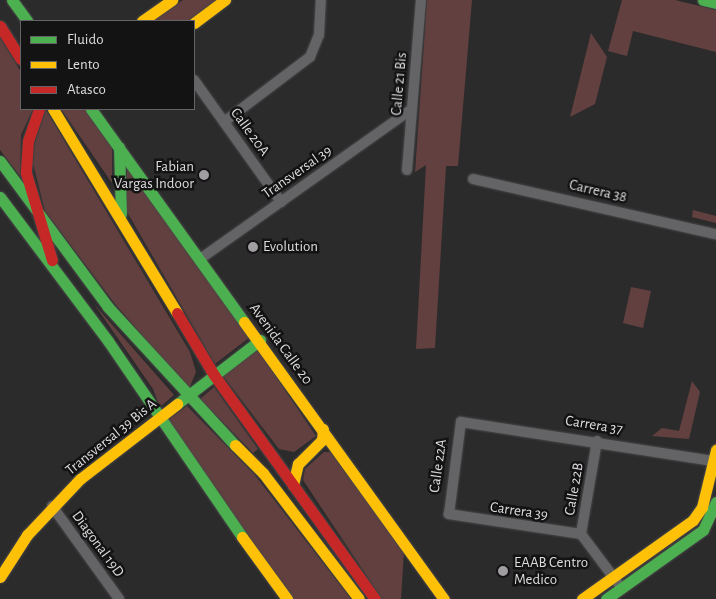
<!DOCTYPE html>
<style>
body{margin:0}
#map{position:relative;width:716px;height:599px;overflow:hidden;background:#2c2b2c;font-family:"Alegreya Sans",sans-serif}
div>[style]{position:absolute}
.green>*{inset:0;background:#62403f}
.roads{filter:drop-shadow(0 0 1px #494849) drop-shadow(0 0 1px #494849)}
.street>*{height:10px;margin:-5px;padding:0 5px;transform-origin:5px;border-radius:5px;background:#646365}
.fast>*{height:11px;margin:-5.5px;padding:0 5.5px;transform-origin:5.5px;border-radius:5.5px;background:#4caf50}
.slow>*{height:11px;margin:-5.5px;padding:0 5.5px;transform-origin:5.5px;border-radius:5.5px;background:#ffc107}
.jam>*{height:11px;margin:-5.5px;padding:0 5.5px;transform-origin:5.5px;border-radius:5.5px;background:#c62828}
.dots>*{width:14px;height:14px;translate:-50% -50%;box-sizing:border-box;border:2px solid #141314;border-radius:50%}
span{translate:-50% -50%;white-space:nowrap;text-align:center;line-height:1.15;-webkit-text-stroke:5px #141314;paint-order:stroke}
.street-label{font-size:15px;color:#dedcde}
.poi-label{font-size:15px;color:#dedcde}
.right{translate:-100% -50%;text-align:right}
.left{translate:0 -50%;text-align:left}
.legend{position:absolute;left:20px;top:20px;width:175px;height:90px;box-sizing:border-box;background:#141314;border:1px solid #656365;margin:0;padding:6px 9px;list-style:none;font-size:15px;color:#dedcde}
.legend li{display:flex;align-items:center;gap:10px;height:25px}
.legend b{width:25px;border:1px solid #656365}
</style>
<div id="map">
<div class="green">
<div style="clip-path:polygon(183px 0,216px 0,188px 21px,153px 21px)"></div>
<div style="clip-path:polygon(427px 0,472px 0,458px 166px,446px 166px,435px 348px,416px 349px,426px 165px,415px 172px)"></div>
<div style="clip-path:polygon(622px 0,675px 0,716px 10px,716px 52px,633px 31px,627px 56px,608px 51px)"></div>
<div style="clip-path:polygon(591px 33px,607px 57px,595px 104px,570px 117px)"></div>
<div style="clip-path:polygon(0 38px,21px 72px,21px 109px,33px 109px,21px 135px,20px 176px,0 150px)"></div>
<div style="clip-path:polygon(61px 109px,87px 109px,112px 148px,112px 183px)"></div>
<div style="clip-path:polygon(46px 110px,190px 352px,196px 372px,189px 389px,115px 304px,45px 211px,33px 164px,35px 143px)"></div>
<div style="clip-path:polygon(128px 165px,250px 337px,215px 364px,123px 205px)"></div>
<div style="clip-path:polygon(693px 210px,716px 216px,716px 223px,692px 217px)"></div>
<div style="clip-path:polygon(631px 287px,651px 291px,643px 328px,623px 323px)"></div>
<div style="clip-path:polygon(94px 304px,174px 395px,160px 407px,153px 389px)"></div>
<div style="clip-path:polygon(258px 350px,316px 436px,294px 452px,279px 449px,223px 376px)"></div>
<div style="clip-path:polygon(692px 381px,700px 392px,689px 439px,652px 436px,662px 428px,679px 431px)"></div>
<div style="clip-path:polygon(214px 387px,258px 449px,253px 453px,200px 399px)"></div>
<div style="clip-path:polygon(187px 406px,254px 474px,351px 599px,294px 599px,165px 422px)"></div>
<div style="clip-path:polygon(324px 452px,330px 452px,404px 551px,401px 599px,382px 599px,303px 480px,305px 469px)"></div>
</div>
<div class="roads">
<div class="street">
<div style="left:194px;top:80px;width:150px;rotate:54.5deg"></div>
<div style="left:224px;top:122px;width:108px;rotate:-37.1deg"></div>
<div style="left:310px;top:57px;width:24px;rotate:-68deg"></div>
<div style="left:319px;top:35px;width:35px;rotate:-87deg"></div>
<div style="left:407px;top:170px;width:171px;rotate:-85.3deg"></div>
<div style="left:473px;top:179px;width:249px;rotate:12.8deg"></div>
<div style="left:200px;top:259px;width:260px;rotate:-35.3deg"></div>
<div style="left:597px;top:441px;width:94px;rotate:99.8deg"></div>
<div style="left:581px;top:534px;width:60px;rotate:53.1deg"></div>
<div style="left:52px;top:506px;width:115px;rotate:54.2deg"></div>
<div style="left:581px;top:534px;width:134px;rotate:-171.4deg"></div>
<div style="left:449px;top:514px;width:93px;rotate:-82.6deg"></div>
<div style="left:461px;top:422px;width:255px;rotate:8.8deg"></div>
</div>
<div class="fast">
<div style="left:12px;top:0;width:26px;rotate:54deg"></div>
<div style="left:703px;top:0;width:13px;rotate:13deg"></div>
<div style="left:91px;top:109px;width:262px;rotate:54.3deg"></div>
<div style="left:119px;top:147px;width:67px;rotate:88.3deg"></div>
<div style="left:0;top:161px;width:182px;rotate:53.5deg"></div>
<div style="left:108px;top:307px;width:188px;rotate:47.4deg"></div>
<div style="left:0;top:197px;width:180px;rotate:53.1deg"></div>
<div style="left:108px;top:341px;width:237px;rotate:55.6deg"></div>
<div style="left:177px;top:404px;width:105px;rotate:-37.6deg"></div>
<div style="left:606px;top:599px;width:119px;rotate:-35.4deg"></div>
<div style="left:703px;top:530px;width:31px;rotate:-65deg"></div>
</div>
<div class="slow">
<div style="left:142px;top:21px;width:37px;rotate:-35deg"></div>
<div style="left:194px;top:23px;width:39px;rotate:-37deg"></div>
<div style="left:53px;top:109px;width:239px;rotate:58.7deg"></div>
<div style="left:244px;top:322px;width:342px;rotate:54.2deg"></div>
<div style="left:235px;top:445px;width:40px;rotate:45deg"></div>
<div style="left:263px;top:473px;width:158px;rotate:52.7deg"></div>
<div style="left:293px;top:485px;width:22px;rotate:-77deg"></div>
<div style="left:298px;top:464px;width:34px;rotate:-45deg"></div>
<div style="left:322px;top:440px;width:11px;rotate:-85deg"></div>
<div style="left:242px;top:537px;width:77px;rotate:54deg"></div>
<div style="left:0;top:577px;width:50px;rotate:-57.3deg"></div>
<div style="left:27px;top:535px;width:77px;rotate:-46.6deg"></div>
<div style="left:80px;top:479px;width:123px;rotate:-37.7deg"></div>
<div style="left:582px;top:599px;width:136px;rotate:-35.4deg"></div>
<div style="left:693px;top:520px;width:16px;rotate:-55deg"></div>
<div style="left:702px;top:507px;width:59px;rotate:-76.2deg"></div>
</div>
<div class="jam">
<div style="left:0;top:26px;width:39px;rotate:58deg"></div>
<div style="left:39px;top:109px;width:34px;rotate:109deg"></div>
<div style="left:28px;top:141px;width:32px;rotate:94deg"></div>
<div style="left:26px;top:173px;width:91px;rotate:73.4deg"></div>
<div style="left:177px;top:313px;width:72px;rotate:59.2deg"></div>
<div style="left:214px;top:375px;width:276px;rotate:54.3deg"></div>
</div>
</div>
<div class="dots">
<div style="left:204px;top:175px;background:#a09ea0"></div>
<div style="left:253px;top:247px;background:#a09ea0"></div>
<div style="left:503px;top:571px;background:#a09ea0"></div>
</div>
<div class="street-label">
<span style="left:399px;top:84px;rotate:-85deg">Calle 21 Bis</span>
<span style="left:250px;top:132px;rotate:54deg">Calle 20A</span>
<span style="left:297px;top:172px;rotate:-35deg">Transversal 39</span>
<span style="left:598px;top:191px;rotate:13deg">Carrera 38</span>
<span style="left:281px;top:344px;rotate:54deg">Avenida Calle 20</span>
<span style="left:594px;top:425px;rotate:9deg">Carrera 37</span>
<span style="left:111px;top:437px;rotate:-39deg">Transversal 39 Bis A</span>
<span style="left:438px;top:466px;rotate:-82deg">Calle 22A</span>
<span style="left:574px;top:489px;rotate:-80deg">Calle 22B</span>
<span style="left:519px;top:511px;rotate:8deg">Carrera 39</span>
<span style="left:98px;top:544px;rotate:54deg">Diagonal 19D</span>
</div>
<div class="poi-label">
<span class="right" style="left:194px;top:175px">Fabian<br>Vargas Indoor</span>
<span class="left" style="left:263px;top:247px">Evolution</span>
<span class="left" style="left:514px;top:571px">EAAB Centro<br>Medico</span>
</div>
<ul class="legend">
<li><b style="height:6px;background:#4caf50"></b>Fluido</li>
<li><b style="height:6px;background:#ffc107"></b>Lento</li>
<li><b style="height:6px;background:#c62828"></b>Atasco</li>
</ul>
</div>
